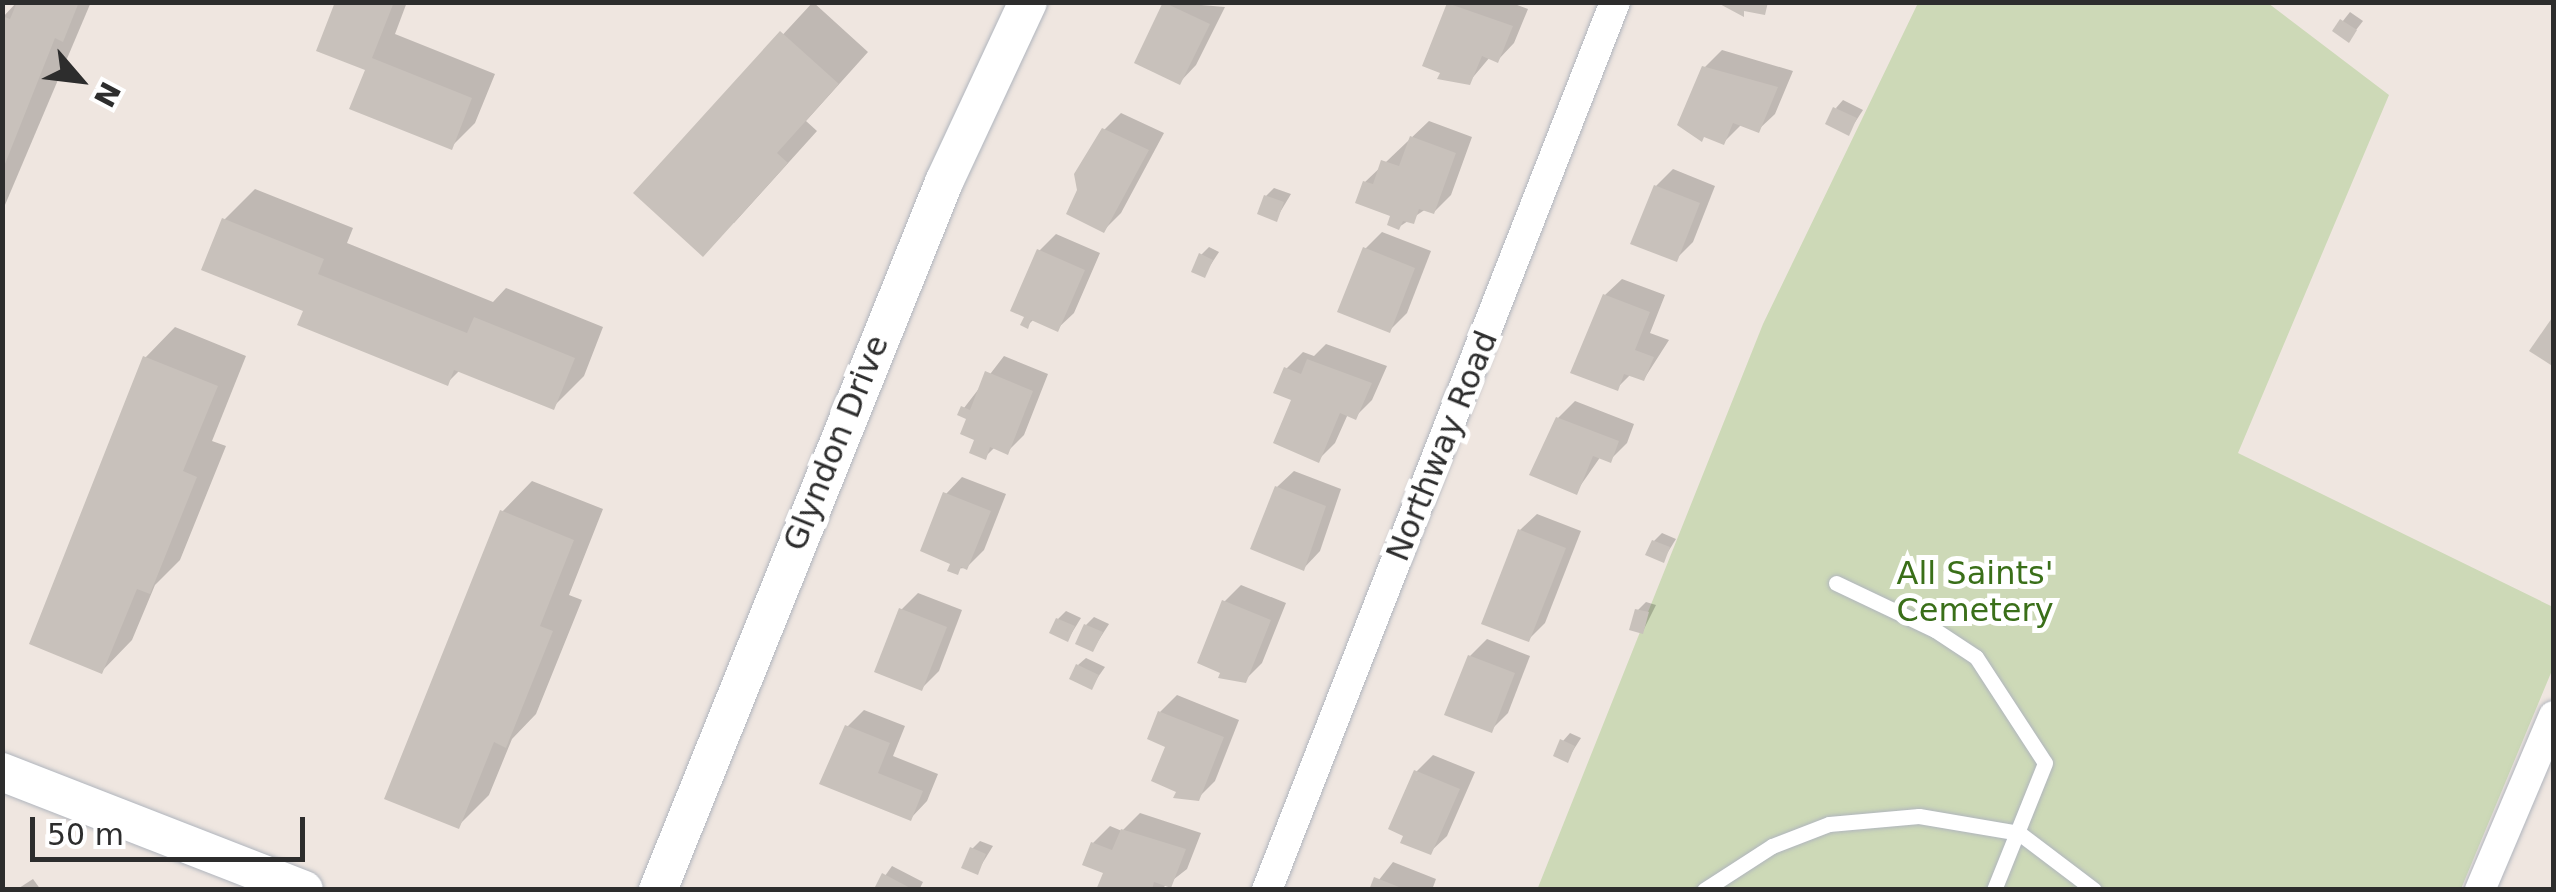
<!DOCTYPE html>
<style>
body{margin:0}
#map{position:relative;width:2556px;height:892px;overflow:hidden;background:#efe6e0;font-family:"DejaVu Sans",sans-serif}
div>[style]{position:absolute}
.cemetery>*{inset:0;background:#cdd9b7}
.shadow>*{inset:0;background:#0003}
.building>*{inset:0;background:#c8c1bb}
.roads{filter:drop-shadow(0 0 2px #b0b5bd) drop-shadow(0 0 2px #b0b5bd)}
.service>*{height:15px;margin:-7.5px;padding:0 7.5px;transform-origin:7.5px;border-radius:7.5px;background:#fff}
.minor>*{height:30px;margin:-15px;padding:0 15px;transform-origin:15px;border-radius:15px;background:#fff}
.tertiary>*{height:38px;margin:-19px;padding:0 19px;transform-origin:19px;border-radius:19px;background:#fff}
span{translate:-50% -50%;white-space:nowrap;text-align:center;line-height:1.15;-webkit-text-stroke:10px #fff;paint-order:stroke}
.street-label{font-size:32px;color:#2d2d2d}
.park-label{font-size:32px;color:#3a6f19}
.frame{position:absolute;inset:0;border:5px solid #2d2d2d;pointer-events:none}
.north{position:absolute;left:30px;top:30px;width:100px;height:100px;-webkit-text-stroke:8px #fff;paint-order:stroke;rotate:118deg;font-size:28px;font-weight:700;line-height:40px;text-align:center;color:#2d2d2d}
.north::after{content:'';display:block;margin:auto;width:35px;height:45px;background:#2d2d2d;clip-path:polygon(50% 0,100% 100%,50% 72%,0 100%)}
.scale{position:absolute;left:30px;top:817px;width:275px;height:45px;box-sizing:border-box;border:5px solid #2d2d2d;border-top:0;padding-left:12px;font-size:30px;line-height:35px;white-space:nowrap;color:#2d2d2d;-webkit-text-stroke:8px #fff;paint-order:stroke}
</style>
<div id="map">
<div class="cemetery">
<div style="clip-path:polygon(1918px 3px,2268px 3px,2389px 95px,2238px 453px,2553px 607px,2553px 668px,2461px 889px,1537px 890px,1763px 324px)"></div>
</div>
<div class="shadow">
<div style="clip-path:polygon(17px 2px,91px 2px,2px 212px,2px 18px)"></div>
<div style="clip-path:polygon(338px 2px,407px 2px,395px 34px,495px 74px,475px 123px,451px 147px,368px 69px)"></div>
<div style="clip-path:polygon(813px 2px,868px 52px,806px 121px,817px 131px,734px 223px,637px 193px)"></div>
<div style="clip-path:polygon(1166px 2px,1225px 7px,1196px 65px,1180px 82px,1137px 61px)"></div>
<div style="clip-path:polygon(1509px 2px,1528px 9px,1514px 43px,1498px 60px,1490px 57px,1469px 82px,1449px 5px)"></div>
<div style="clip-path:polygon(2350px 12px,2363px 21px,2349px 39px,2335px 31px)"></div>
<div style="clip-path:polygon(1722px 50px,1793px 71px,1775px 114px,1758px 130px,1742px 124px,1724px 142px,1706px 135px,1705px 67px)"></div>
<div style="clip-path:polygon(1843px 100px,1863px 110px,1848px 133px,1836px 108px)"></div>
<div style="clip-path:polygon(1121px 113px,1164px 133px,1121px 213px,1104px 230px,1104px 130px)"></div>
<div style="clip-path:polygon(1429px 121px,1472px 137px,1451px 195px,1434px 212px,1426px 209px,1399px 227px,1365px 182px)"></div>
<div style="clip-path:polygon(1673px 169px,1715px 186px,1693px 242px,1676px 259px,1656px 186px)"></div>
<div style="clip-path:polygon(1274px 188px,1291px 194px,1276px 219px,1266px 196px)"></div>
<div style="clip-path:polygon(255px 189px,353px 228px,347px 243px,493px 302px,506px 288px,603px 327px,584px 376px,553px 407px,461px 369px,447px 383px,307px 310px,224px 220px)"></div>
<div style="clip-path:polygon(1382px 232px,1431px 251px,1407px 313px,1390px 330px,1365px 249px)"></div>
<div style="clip-path:polygon(1056px 234px,1100px 253px,1074px 313px,1057px 329px,1034px 319px,1027px 326px,1039px 251px)"></div>
<div style="clip-path:polygon(1209px 247px,1219px 252px,1204px 275px,1201px 255px)"></div>
<div style="clip-path:polygon(1622px 279px,1665px 295px,1650px 333px,1669px 340px,1644px 379px,1631px 374px,1617px 388px,1605px 295px)"></div>
<div style="clip-path:polygon(175px 327px,246px 356px,212px 441px,226px 446px,180px 560px,155px 585px,132px 640px,102px 671px,145px 358px)"></div>
<div style="clip-path:polygon(1326px 344px,1387px 366px,1372px 400px,1355px 417px,1348px 414px,1335px 443px,1318px 460px,1286px 369px,1303px 352px,1314px 356px)"></div>
<div style="clip-path:polygon(1004px 356px,1048px 374px,1024px 435px,1007px 452px,995px 447px,985px 457px,964px 408px)"></div>
<div style="clip-path:polygon(1575px 401px,1634px 424px,1627px 443px,1610px 460px,1601px 456px,1576px 492px,1558px 418px)"></div>
<div style="clip-path:polygon(1294px 471px,1341px 489px,1320px 551px,1304px 568px,1277px 487px)"></div>
<div style="clip-path:polygon(962px 477px,1006px 494px,984px 550px,966px 568px,951px 569px,946px 494px)"></div>
<div style="clip-path:polygon(532px 481px,603px 509px,569px 595px,582px 600px,536px 714px,512px 739px,489px 795px,458px 826px,502px 512px)"></div>
<div style="clip-path:polygon(1537px 514px,1581px 531px,1545px 623px,1529px 639px,1520px 530px)"></div>
<div style="clip-path:polygon(1662px 533px,1676px 539px,1663px 560px,1654px 541px)"></div>
<div style="clip-path:polygon(1241px 585px,1286px 603px,1262px 663px,1245px 680px,1223px 671px,1224px 602px)"></div>
<div style="clip-path:polygon(918px 593px,962px 610px,939px 671px,922px 688px,901px 610px)"></div>
<div style="clip-path:polygon(1646px 602px,1656px 605px,1643px 631px,1638px 610px)"></div>
<div style="clip-path:polygon(1066px 611px,1081px 618px,1068px 639px,1058px 619px)"></div>
<div style="clip-path:polygon(1094px 617px,1109px 624px,1093px 649px,1086px 625px)"></div>
<div style="clip-path:polygon(1487px 639px,1530px 656px,1508px 713px,1491px 730px,1470px 656px)"></div>
<div style="clip-path:polygon(1086px 658px,1105px 667px,1091px 687px,1078px 665px)"></div>
<div style="clip-path:polygon(1177px 695px,1239px 720px,1215px 781px,1198px 798px,1168px 746px,1160px 712px)"></div>
<div style="clip-path:polygon(864px 710px,905px 726px,893px 756px,938px 774px,927px 801px,911px 818px,822px 783px,847px 727px)"></div>
<div style="clip-path:polygon(1570px 733px,1581px 738px,1567px 760px,1563px 741px)"></div>
<div style="clip-path:polygon(1433px 755px,1475px 772px,1447px 836px,1430px 852px,1416px 772px)"></div>
<div style="clip-path:polygon(1140px 813px,1201px 833px,1187px 869px,1160px 890px,1099px 890px,1106px 872px,1093px 843px,1110px 826px,1122px 831px)"></div>
<div style="clip-path:polygon(980px 841px,993px 846px,977px 872px,972px 849px)"></div>
<div style="clip-path:polygon(1393px 862px,1436px 879px,1432px 890px,1371px 890px)"></div>
<div style="clip-path:polygon(892px 866px,923px 882px,919px 890px,878px 886px)"></div>
<div style="clip-path:polygon(33px 879px,41px 890px,16px 890px)"></div>
</div>
<div class="building">
<div style="clip-path:polygon(17px 2px,79px 2px,63px 42px,55px 38px,3px 169px,2px 16px,10px 19px)"></div>
<div style="clip-path:polygon(335px 2px,394px 2px,372px 58px,472px 98px,452px 150px,349px 109px,365px 70px,316px 51px)"></div>
<div style="clip-path:polygon(1163px 2px,1210px 24px,1180px 85px,1134px 63px)"></div>
<div style="clip-path:polygon(1716px 2px,1768px 2px,1765px 15px,1744px 11px,1744px 17px)"></div>
<div style="clip-path:polygon(1447px 3px,1513px 26px,1498px 63px,1482px 56px,1470px 85px,1437px 79px,1440px 73px,1422px 66px)"></div>
<div style="clip-path:polygon(2340px 19px,2357px 30px,2349px 43px,2332px 31px)"></div>
<div style="clip-path:polygon(780px 31px,839px 84px,777px 153px,788px 163px,703px 257px,633px 193px)"></div>
<div style="clip-path:polygon(1702px 66px,1778px 87px,1759px 133px,1733px 123px,1724px 145px,1704px 137px,1702px 142px,1677px 125px)"></div>
<div style="clip-path:polygon(1833px 107px,1857px 118px,1849px 136px,1825px 124px)"></div>
<div style="clip-path:polygon(1102px 128px,1149px 150px,1104px 233px,1066px 214px,1077px 190px,1074px 174px)"></div>
<div style="clip-path:polygon(1410px 136px,1456px 153px,1434px 214px,1419px 209px,1414px 224px,1403px 221px,1399px 230px,1387px 225px,1390px 216px,1355px 203px,1363px 181px,1373px 184px,1381px 160px,1399px 166px)"></div>
<div style="clip-path:polygon(1654px 185px,1700px 203px,1677px 262px,1630px 244px)"></div>
<div style="clip-path:polygon(1264px 195px,1284px 202px,1277px 222px,1257px 214px)"></div>
<div style="clip-path:polygon(222px 218px,324px 259px,318px 274px,467px 333px,474px 317px,575px 358px,554px 410px,454px 370px,448px 386px,297px 325px,303px 311px,201px 270px)"></div>
<div style="clip-path:polygon(1363px 247px,1415px 268px,1390px 333px,1337px 312px)"></div>
<div style="clip-path:polygon(1037px 249px,1085px 270px,1058px 332px,1031px 320px,1028px 329px,1020px 325px,1024px 317px,1010px 311px)"></div>
<div style="clip-path:polygon(1199px 253px,1213px 260px,1205px 278px,1191px 272px)"></div>
<div style="clip-path:polygon(1603px 294px,1650px 312px,1635px 350px,1654px 357px,1644px 381px,1624px 374px,1618px 391px,1570px 373px)"></div>
<div style="clip-path:polygon(2554px 315px,2554px 367px,2529px 351px)"></div>
<div style="clip-path:polygon(143px 356px,218px 386px,183px 471px,197px 477px,150px 594px,137px 589px,102px 674px,29px 644px)"></div>
<div style="clip-path:polygon(1307px 359px,1372px 383px,1356px 420px,1340px 413px,1319px 463px,1273px 443px,1291px 400px,1273px 393px,1284px 367px,1301px 374px)"></div>
<div style="clip-path:polygon(985px 371px,1033px 391px,1008px 455px,990px 447px,986px 460px,969px 453px,974px 440px,960px 434px,966px 419px,957px 415px,961px 406px,970px 410px)"></div>
<div style="clip-path:polygon(1556px 417px,1619px 441px,1611px 463px,1593px 456px,1577px 495px,1529px 475px)"></div>
<div style="clip-path:polygon(1275px 486px,1326px 506px,1304px 571px,1250px 549px)"></div>
<div style="clip-path:polygon(943px 492px,991px 511px,967px 570px,961px 567px,958px 575px,947px 571px,950px 564px,920px 551px)"></div>
<div style="clip-path:polygon(500px 510px,574px 540px,540px 626px,553px 631px,506px 748px,494px 742px,459px 829px,384px 799px)"></div>
<div style="clip-path:polygon(1518px 529px,1566px 548px,1529px 642px,1481px 624px)"></div>
<div style="clip-path:polygon(1652px 540px,1670px 547px,1664px 563px,1645px 555px)"></div>
<div style="clip-path:polygon(1222px 600px,1271px 620px,1246px 683px,1218px 678px,1220px 673px,1197px 663px)"></div>
<div style="clip-path:polygon(899px 608px,947px 627px,922px 691px,874px 672px)"></div>
<div style="clip-path:polygon(1635px 609px,1649px 612px,1643px 634px,1629px 630px)"></div>
<div style="clip-path:polygon(1056px 618px,1075px 626px,1068px 642px,1049px 633px)"></div>
<div style="clip-path:polygon(1084px 624px,1103px 632px,1093px 652px,1075px 644px)"></div>
<div style="clip-path:polygon(1468px 655px,1515px 673px,1492px 733px,1444px 715px)"></div>
<div style="clip-path:polygon(1076px 664px,1099px 675px,1092px 690px,1069px 679px)"></div>
<div style="clip-path:polygon(1158px 711px,1224px 737px,1199px 801px,1173px 798px,1176px 792px,1151px 781px,1165px 747px,1147px 739px)"></div>
<div style="clip-path:polygon(845px 725px,890px 743px,878px 773px,923px 791px,911px 821px,819px 784px)"></div>
<div style="clip-path:polygon(1560px 739px,1575px 746px,1568px 763px,1553px 756px)"></div>
<div style="clip-path:polygon(1414px 770px,1460px 789px,1431px 855px,1400px 843px,1403px 836px,1388px 829px)"></div>
<div style="clip-path:polygon(1121px 829px,1186px 849px,1171px 888px,1154px 882px,1152px 890px,1096px 890px,1103px 873px,1082px 865px,1091px 842px,1112px 850px)"></div>
<div style="clip-path:polygon(970px 847px,986px 854px,978px 875px,961px 868px)"></div>
<div style="clip-path:polygon(882px 873px,914px 890px,875px 887px)"></div>
<div style="clip-path:polygon(1374px 877px,1404px 889px,1404px 890px,1369px 890px)"></div>
</div>
<div class="roads">
<div class="service">
<div style="left:1836px;top:583px;width:110px;rotate:25.4deg"></div>
<div style="left:1935px;top:630px;width:49px;rotate:33.4deg"></div>
<div style="left:1976px;top:657px;width:126px;rotate:56.9deg"></div>
<div style="left:2045px;top:763px;width:137px;rotate:111.9deg"></div>
<div style="left:1704px;top:890px;width:81px;rotate:-32.9deg"></div>
<div style="left:1772px;top:846px;width:61px;rotate:-21.1deg"></div>
<div style="left:1829px;top:824px;width:90px;rotate:-5.1deg"></div>
<div style="left:1919px;top:816px;width:101px;rotate:9.6deg"></div>
<div style="left:2019px;top:833px;width:94px;rotate:37.2deg"></div>
</div>
<div class="minor">
<div style="left:1267px;top:890px;width:954px;rotate:-68.6deg"></div>
<div style="left:2480px;top:890px;width:189px;rotate:-67deg"></div>
</div>
<div class="tertiary">
<div style="left:2px;top:772px;width:324px;rotate:21.3deg"></div>
<div style="left:658px;top:890px;width:764px;rotate:-68deg"></div>
<div style="left:944px;top:182px;width:199px;rotate:-65deg"></div>
</div>
</div>
<div class="street-label">
<span style="left:836px;top:443px;rotate:-68deg">Glyndon Drive</span>
<span style="left:1442px;top:446px;rotate:-68deg">Northway Road</span>
</div>
<div class="park-label">
<span style="left:1975px;top:592px">All Saints'<br>Cemetery</span>
</div>
<div class="frame"></div>
<div class="north">N</div>
<div class="scale">50 m</div>
</div>
